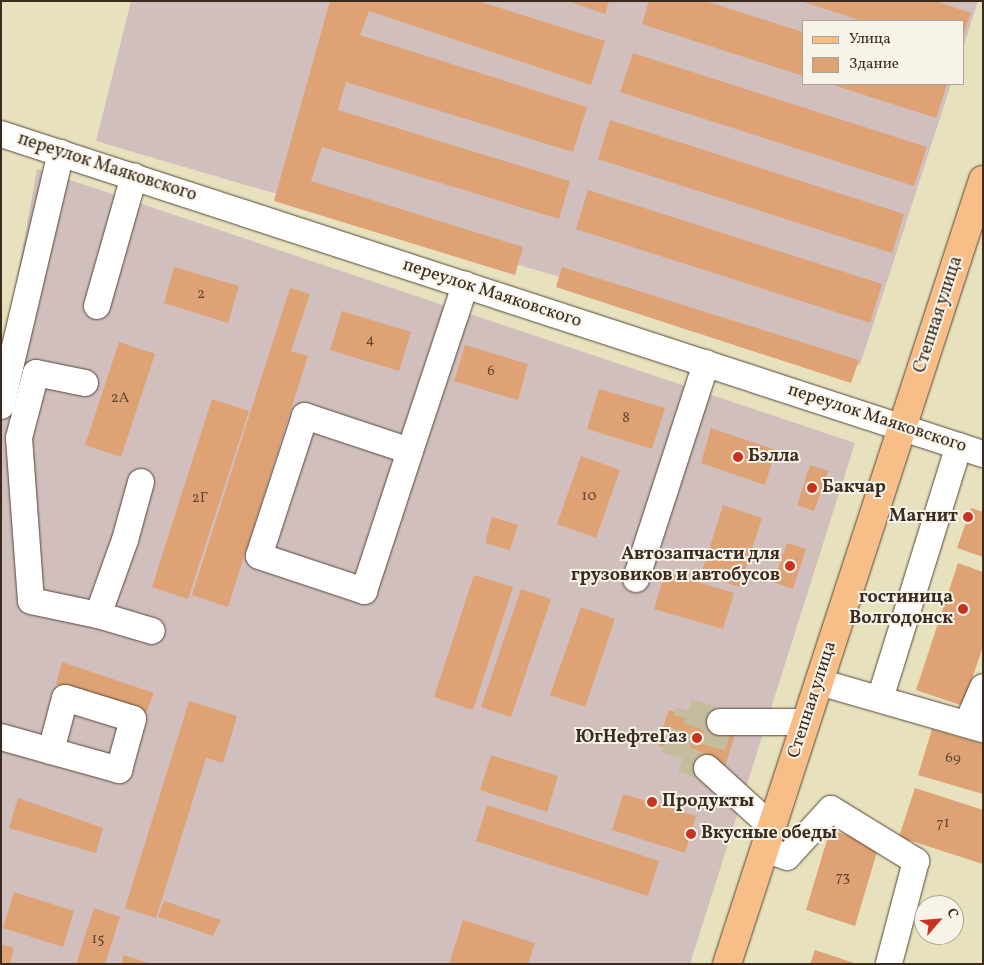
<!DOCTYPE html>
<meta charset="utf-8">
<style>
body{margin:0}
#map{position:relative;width:984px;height:965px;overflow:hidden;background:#e7e1be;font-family:Vollkorn,serif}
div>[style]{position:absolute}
.industrial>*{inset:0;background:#d1bfbe}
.building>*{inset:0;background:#dea274}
.minor-tunnel>*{height:26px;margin-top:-13px;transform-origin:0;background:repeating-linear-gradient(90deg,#c5bc9e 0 26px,transparent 0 39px)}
.roads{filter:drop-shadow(0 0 1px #554536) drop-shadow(0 0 1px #554536)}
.minor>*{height:26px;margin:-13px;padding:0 13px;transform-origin:13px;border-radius:13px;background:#fff}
.major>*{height:28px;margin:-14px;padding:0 14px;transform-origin:14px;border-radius:14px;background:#f7be87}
.dots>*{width:14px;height:14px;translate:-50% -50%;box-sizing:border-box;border:2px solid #f7f3e8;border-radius:50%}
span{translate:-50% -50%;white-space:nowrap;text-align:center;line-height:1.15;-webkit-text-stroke:4px #f7f3e8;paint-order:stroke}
.number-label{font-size:15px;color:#644834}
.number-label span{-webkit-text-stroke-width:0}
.street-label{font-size:18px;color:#3b2a1e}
.poi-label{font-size:18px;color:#3b2a1e;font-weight:700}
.left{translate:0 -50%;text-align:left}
.right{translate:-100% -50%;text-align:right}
.frame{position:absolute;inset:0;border:2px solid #3b2a1e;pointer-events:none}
.legend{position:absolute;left:802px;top:20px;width:162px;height:65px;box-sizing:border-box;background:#f7f3e8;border:1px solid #aca397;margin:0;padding:6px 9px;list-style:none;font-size:15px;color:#3b2a1e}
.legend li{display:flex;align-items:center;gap:10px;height:25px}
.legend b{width:25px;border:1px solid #aca397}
.north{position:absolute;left:914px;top:895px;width:50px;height:50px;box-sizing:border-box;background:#f7f3e8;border:1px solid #aca397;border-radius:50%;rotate:63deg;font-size:14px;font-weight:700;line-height:20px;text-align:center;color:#3b2a1e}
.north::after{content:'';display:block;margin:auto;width:18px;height:22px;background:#c8321e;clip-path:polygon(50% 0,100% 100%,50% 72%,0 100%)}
</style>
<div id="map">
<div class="industrial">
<div style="clip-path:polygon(131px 1px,978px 1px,963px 48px,963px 21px,803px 21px,803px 84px,951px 84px,860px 365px,96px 141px)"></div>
<div style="clip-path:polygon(37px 169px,855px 443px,690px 964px,1px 964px,1px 368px)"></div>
</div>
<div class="building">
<div style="clip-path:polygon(330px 1px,478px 1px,605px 41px,591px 85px,369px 11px,360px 35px,587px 107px,573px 152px,346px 82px,338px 110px,570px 181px,559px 219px,322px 147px,311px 181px,523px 247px,515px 275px,274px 201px)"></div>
<div style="clip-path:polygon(568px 1px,609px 1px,605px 14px)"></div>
<div style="clip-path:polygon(649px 1px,705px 1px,803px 32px,803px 76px,642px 24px)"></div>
<div style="clip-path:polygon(801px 1px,935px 1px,971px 13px,963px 37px,963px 21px,862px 21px)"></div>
<div style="clip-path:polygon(633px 53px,927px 147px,914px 186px,620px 92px)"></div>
<div style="clip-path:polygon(830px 84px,947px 84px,936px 118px)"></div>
<div style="clip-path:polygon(610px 120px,904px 214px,892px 253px,598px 159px)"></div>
<div style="clip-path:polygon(588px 190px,882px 284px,870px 323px,576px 229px)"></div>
<div style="clip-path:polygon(174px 267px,239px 286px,228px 323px,164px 303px)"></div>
<div style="clip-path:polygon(562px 267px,859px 360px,851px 383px,556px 287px)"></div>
<div style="clip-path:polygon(290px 288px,310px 294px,291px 351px,308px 356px,228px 607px,192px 595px)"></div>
<div style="clip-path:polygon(342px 311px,411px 332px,399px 371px,330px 350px)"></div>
<div style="clip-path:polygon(119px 342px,155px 354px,121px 457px,85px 445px)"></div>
<div style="clip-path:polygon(465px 345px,528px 364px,518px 400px,454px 381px)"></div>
<div style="clip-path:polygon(599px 389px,665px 408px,652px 449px,587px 429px)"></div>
<div style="clip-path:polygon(212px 399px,249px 411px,188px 599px,152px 587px)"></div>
<div style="clip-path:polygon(711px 428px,776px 450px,765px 485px,701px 463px)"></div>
<div style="clip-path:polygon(581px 456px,620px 470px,596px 538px,557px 524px)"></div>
<div style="clip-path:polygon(810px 465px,828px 471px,814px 511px,797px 505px)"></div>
<div style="clip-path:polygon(723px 505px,762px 518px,740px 587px,701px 575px)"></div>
<div style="clip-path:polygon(971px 508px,983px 512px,983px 557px,957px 548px)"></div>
<div style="clip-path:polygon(492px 517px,518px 525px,510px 550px,485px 543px)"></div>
<div style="clip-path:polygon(787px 543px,806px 549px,793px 589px,773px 582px)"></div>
<div style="clip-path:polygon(958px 563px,983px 572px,983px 646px,963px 706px,916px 690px)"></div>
<div style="clip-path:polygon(665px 572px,734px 593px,723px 629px,654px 609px)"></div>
<div style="clip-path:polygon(474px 575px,513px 587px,473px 710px,434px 697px)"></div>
<div style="clip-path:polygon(521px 589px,551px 599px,511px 717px,481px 707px)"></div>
<div style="clip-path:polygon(581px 607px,615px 619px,585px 707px,550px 695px)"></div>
<div style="clip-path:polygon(62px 662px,154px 693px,145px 716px,56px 684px)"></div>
<div style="clip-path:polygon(189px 701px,237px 716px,223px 763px,206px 758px,156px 918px,125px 908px)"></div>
<div style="clip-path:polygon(669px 710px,736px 731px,725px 767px,657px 745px)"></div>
<div style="clip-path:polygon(932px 729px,983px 744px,983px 794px,918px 775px)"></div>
<div style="clip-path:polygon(491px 755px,558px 776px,547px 812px,480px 790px)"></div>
<div style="clip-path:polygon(915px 788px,983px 810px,983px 864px,899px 837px)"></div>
<div style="clip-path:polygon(623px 794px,696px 816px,685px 853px,612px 830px)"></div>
<div style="clip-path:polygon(18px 798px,103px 828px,96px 853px,9px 828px)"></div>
<div style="clip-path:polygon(487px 805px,659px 861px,648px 896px,476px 841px)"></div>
<div style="clip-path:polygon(830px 830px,879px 845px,855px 926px,806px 910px)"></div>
<div style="clip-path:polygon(14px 892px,74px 911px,63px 947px,3px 928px)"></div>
<div style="clip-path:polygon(164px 901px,221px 920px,213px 936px,158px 917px)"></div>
<div style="clip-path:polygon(94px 908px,120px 917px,105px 964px,76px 964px)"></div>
<div style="clip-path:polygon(463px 920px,535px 943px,528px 964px,449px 964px)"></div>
<div style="clip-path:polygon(1px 944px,14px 948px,10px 964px,1px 964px)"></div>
<div style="clip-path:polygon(815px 950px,854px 963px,854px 964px,810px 964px)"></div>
<div style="clip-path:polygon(124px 955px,148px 963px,148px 964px,121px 964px)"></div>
</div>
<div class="minor-tunnel">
<div style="left:688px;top:711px;width:34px;rotate:19deg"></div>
<div style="left:720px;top:722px;width:48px;rotate:105.8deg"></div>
<div style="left:707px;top:768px;width:35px;rotate:-160deg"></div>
<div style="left:674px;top:756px;width:47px;rotate:-72.7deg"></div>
</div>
<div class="roads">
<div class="minor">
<div style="left:1px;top:134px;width:1033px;rotate:18.05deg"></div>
<div style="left:97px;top:306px;width:135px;rotate:-74.1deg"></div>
<div style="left:85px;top:383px;width:50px;rotate:-168.5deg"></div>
<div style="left:36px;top:373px;width:67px;rotate:104.7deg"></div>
<div style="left:19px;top:438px;width:163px;rotate:85.8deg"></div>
<div style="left:31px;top:601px;width:68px;rotate:11.8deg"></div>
<div style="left:98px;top:615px;width:56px;rotate:16.5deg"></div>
<div style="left:1px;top:406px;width:260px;rotate:-76.7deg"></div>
<div style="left:410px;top:451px;width:111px;rotate:-161.6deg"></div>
<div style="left:305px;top:416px;width:147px;rotate:108.2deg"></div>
<div style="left:259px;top:556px;width:111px;rotate:18.4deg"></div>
<div style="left:364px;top:591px;width:147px;rotate:-71.8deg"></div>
<div style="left:410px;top:451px;width:142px;rotate:-71.6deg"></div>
<div style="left:455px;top:316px;width:33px;rotate:-72deg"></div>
<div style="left:636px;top:579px;width:227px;rotate:-72deg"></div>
<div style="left:98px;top:615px;width:80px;rotate:-70.2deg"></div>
<div style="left:125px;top:540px;width:60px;rotate:-74.6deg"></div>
<div style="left:819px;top:682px;width:171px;rotate:16deg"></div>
<div style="left:880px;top:699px;width:265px;rotate:-72.7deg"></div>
<div style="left:720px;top:722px;width:86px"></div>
<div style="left:967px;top:724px;width:40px;rotate:-66.6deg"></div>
<div style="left:1px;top:737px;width:52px;rotate:15.6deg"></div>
<div style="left:51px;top:751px;width:71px;rotate:15.6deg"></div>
<div style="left:119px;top:770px;width:53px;rotate:-74.6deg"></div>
<div style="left:133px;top:719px;width:71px;rotate:-162.8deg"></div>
<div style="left:65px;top:698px;width:55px;rotate:104.8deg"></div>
<div style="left:707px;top:768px;width:88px;rotate:42.2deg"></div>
<div style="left:765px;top:849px;width:23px;rotate:20deg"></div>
<div style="left:787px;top:857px;width:65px;rotate:-47.5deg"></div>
<div style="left:831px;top:809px;width:100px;rotate:31.5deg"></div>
<div style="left:916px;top:861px;width:106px;rotate:104.8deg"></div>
</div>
<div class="major">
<div style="left:727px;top:964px;width:825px;rotate:-71.92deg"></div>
</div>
</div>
<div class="dots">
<div style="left:738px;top:457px;background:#c8321e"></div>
<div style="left:812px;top:488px;background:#c8321e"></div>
<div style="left:968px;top:517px;background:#c8321e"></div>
<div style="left:790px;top:566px;background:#c8321e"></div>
<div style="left:963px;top:609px;background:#c8321e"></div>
<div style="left:697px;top:738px;background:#c8321e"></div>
<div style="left:652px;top:802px;background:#c8321e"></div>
<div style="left:691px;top:834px;background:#c8321e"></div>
</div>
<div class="number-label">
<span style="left:201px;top:295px">2</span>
<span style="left:370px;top:341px">4</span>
<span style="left:491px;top:372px">6</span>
<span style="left:120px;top:399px">2А</span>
<span style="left:626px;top:419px">8</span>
<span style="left:589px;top:497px">10</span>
<span style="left:200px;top:499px">2Г</span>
<span style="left:953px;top:759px">69</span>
<span style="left:943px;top:824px">71</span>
<span style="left:843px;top:878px">73</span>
<span style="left:98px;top:940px">15</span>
</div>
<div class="street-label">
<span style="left:107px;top:168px;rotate:18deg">переулок Маяковского</span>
<span style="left:492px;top:294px;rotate:18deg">переулок Маяковского</span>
<span style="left:939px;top:315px;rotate:-72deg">Степная улица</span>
<span style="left:877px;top:419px;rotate:18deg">переулок Маяковского</span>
<span style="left:813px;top:700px;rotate:-72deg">Степная улица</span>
</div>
<div class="poi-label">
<span class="left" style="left:748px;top:457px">Бэлла</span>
<span class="left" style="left:822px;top:488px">Бакчар</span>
<span class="right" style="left:958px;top:517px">Магнит</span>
<span class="right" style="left:780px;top:566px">Автозапчасти для<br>грузовиков и автобусов</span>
<span class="right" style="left:953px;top:609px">гостиница<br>Волгодонск</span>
<span class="right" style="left:687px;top:738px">ЮгНефтеГаз</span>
<span class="left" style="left:662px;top:802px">Продукты</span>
<span class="left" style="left:701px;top:834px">Вкусные обеды</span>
</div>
<div class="frame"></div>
<ul class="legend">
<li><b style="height:6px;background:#f7be87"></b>Улица</li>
<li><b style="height:14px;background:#dea274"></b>Здание</li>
</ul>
<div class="north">С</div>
</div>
